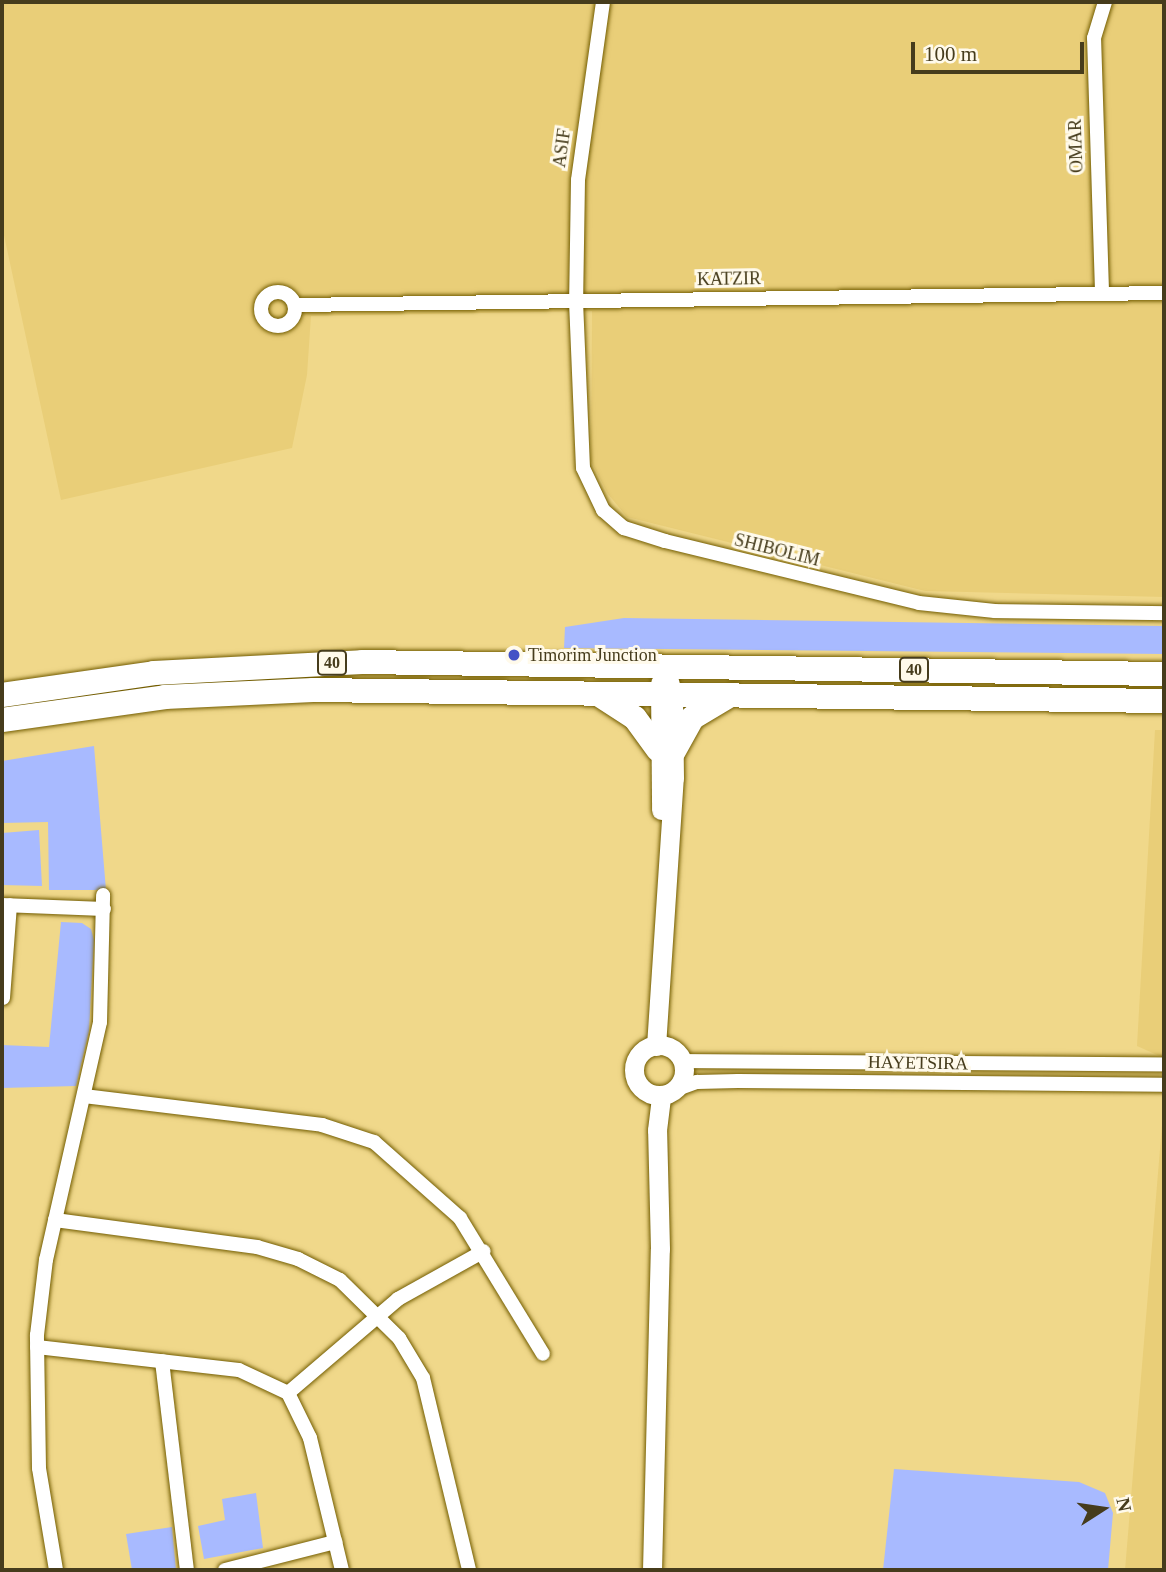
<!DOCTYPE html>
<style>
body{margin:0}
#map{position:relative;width:1166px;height:1572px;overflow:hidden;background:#f0d88a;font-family:Georgia,serif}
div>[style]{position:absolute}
.built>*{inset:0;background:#e9ce78}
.green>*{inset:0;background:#a8baff}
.roads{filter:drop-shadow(0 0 2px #735d00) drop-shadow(0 0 2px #735d00)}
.street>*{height:14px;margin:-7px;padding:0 7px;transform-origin:7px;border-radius:7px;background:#fff}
.street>.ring{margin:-7px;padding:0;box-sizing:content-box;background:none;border:14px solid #fff;border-radius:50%}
.secondary>*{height:19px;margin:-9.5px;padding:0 9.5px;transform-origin:9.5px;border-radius:9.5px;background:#fff}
.secondary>.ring{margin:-9.5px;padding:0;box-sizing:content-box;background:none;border:19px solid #fff;border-radius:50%}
.highway>*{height:24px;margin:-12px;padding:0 12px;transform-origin:12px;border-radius:12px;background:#fff}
.dots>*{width:19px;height:19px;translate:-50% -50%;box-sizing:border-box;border:4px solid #fffaeb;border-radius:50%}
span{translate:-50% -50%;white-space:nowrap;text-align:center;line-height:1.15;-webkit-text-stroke:6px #fffaeb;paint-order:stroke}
.shield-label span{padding:2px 5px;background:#fffaeb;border:2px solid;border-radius:5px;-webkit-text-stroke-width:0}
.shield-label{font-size:16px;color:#463c1c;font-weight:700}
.street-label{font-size:18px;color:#463c1c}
.poi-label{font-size:18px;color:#463c1c}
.left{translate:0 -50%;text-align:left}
.frame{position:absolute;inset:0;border:4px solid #463c1c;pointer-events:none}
.north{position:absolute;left:1068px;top:1474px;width:70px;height:70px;-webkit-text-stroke:5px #fffaeb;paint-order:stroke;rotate:78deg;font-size:19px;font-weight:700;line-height:28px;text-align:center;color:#463c1c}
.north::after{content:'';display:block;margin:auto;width:24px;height:32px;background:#463c1c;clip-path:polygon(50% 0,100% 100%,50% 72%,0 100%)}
.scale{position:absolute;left:911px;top:42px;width:173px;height:32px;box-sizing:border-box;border:4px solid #463c1c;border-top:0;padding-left:9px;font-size:21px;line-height:24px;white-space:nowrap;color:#463c1c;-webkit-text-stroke:5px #fffaeb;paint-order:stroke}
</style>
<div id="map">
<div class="built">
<div style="clip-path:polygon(2px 2px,1164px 2px,1164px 597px,925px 591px,627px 517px,608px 494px,591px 461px,592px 311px,311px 316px,307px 375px,292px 448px,61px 500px,2px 226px)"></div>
<div style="clip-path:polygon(1155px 730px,1164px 730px,1164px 1058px,1137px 1046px)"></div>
<div style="clip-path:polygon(1164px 1101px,1164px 1570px,1125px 1570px)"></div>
</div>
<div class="green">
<div style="clip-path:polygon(624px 618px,1164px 626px,1164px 654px,564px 648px,565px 627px)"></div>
<div style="clip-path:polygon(94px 746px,106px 890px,49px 890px,48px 822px,2px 823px,2px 761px)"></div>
<div style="clip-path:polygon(39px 830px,42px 886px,2px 885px,2px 833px)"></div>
<div style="clip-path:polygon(61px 922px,82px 923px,91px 929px,94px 940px,89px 1031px,76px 1086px,2px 1088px,2px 1045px,49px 1047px)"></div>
<div style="clip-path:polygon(894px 1469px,1079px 1482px,1105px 1493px,1113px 1513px,1108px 1570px,883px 1570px)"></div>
<div style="clip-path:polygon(256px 1493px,263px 1548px,204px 1559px,198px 1526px,225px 1520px,222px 1499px)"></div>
<div style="clip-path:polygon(172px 1527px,176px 1570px,132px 1570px,126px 1534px)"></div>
</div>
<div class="roads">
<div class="street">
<div style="left:603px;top:2px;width:180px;rotate:98deg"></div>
<div style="left:578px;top:180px;width:121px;rotate:90.9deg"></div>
<div style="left:576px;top:301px;width:167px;rotate:87.6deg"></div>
<div style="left:583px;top:468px;width:47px;rotate:64.5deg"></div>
<div style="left:603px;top:510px;width:28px;rotate:41deg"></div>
<div style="left:624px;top:528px;width:43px;rotate:17.6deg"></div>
<div style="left:665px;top:541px;width:261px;rotate:13.7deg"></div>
<div style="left:919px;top:603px;width:76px;rotate:6deg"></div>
<div style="left:995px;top:611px;width:169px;rotate:0.7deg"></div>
<div style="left:1102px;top:291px;width:253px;rotate:-91.8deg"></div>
<div style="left:1094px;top:38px;width:38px;rotate:-73deg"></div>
<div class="ring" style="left:261px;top:292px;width:20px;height:20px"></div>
<div style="left:295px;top:305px;width:869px;rotate:-0.79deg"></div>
<div style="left:2px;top:905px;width:102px;rotate:2.2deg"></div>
<div style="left:3px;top:998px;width:93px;rotate:-85.7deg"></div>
<div style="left:682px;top:1061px;width:482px;rotate:0.4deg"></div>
<div style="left:672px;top:1091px;width:27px;rotate:-20deg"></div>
<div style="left:697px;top:1082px;width:41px;rotate:-1.4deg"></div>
<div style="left:738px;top:1081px;width:426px;rotate:0.5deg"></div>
<div style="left:84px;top:1096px;width:240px;rotate:6.9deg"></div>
<div style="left:322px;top:1125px;width:55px;rotate:18.1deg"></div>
<div style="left:374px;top:1142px;width:115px;rotate:41.5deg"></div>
<div style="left:460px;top:1218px;width:159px;rotate:58.6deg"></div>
<div style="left:55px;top:1220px;width:204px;rotate:7.6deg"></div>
<div style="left:257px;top:1247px;width:43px;rotate:16.3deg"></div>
<div style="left:298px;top:1259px;width:47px;rotate:26.6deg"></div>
<div style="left:340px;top:1280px;width:83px;rotate:44.5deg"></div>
<div style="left:399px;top:1338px;width:47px;rotate:59deg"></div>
<div style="left:423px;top:1378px;width:197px;rotate:76.5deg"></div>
<div style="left:37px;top:1347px;width:203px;rotate:6.5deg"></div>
<div style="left:239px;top:1370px;width:54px;rotate:25.1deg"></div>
<div style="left:288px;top:1393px;width:50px;rotate:63.9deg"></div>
<div style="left:310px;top:1438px;width:136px;rotate:76.4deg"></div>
<div style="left:162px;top:1361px;width:210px;rotate:83.2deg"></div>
<div style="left:288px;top:1393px;width:145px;rotate:-40.5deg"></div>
<div style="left:398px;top:1299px;width:98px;rotate:-29.2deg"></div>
<div style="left:56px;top:1570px;width:103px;rotate:-99.5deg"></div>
<div style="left:39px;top:1468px;width:133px;rotate:-90.9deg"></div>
<div style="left:37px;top:1335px;width:76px;rotate:-83.2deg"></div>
<div style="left:46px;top:1260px;width:244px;rotate:-77.2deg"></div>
<div style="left:100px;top:1022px;width:127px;rotate:-88.6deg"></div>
<div style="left:225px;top:1570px;width:114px;rotate:-14.3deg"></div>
</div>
<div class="secondary">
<div style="left:660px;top:683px;width:127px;rotate:89.5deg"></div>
<div class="ring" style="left:634px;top:1045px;width:31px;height:31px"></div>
<div style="left:656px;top:1046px;width:269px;rotate:-86.2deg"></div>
<div style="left:674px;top:778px;width:82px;rotate:-90.7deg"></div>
<div style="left:673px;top:696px;width:30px;rotate:-105deg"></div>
<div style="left:652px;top:1570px;width:321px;rotate:-88.6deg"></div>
<div style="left:660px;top:1249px;width:119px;rotate:-91.4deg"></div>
<div style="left:657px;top:1130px;width:35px;rotate:-83deg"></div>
</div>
<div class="highway">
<div style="left:2px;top:695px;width:154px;rotate:-8.2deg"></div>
<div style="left:154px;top:673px;width:208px;rotate:-3deg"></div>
<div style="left:362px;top:662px;width:802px;rotate:0.86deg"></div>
<div style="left:601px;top:696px;width:40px;rotate:32.9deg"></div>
<div style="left:635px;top:718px;width:39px;rotate:54deg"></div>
<div style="left:2px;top:720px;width:165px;rotate:-8deg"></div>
<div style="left:165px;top:697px;width:148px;rotate:-2.7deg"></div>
<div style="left:313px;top:690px;width:851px;rotate:0.74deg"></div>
<div style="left:674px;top:751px;width:38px;rotate:-61deg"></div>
<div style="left:692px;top:718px;width:41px;rotate:-31deg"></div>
</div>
</div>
<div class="dots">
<div style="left:514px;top:655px;background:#4352c6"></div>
</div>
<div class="shield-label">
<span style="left:332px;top:663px">40</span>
<span style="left:914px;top:670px">40</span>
</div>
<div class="street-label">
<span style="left:1076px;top:146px;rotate:-92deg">OMAR</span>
<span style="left:562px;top:148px;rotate:-82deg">ASIF</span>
<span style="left:729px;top:279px;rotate:-1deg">KATZIR</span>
<span style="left:777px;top:550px;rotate:14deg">SHIBOLIM</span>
<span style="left:918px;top:1063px;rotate:1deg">HAYETSIRA</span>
</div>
<div class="poi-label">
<span class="left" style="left:528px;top:655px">Timorim Junction</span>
</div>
<div class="frame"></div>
<div class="north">N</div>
<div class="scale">100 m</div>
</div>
